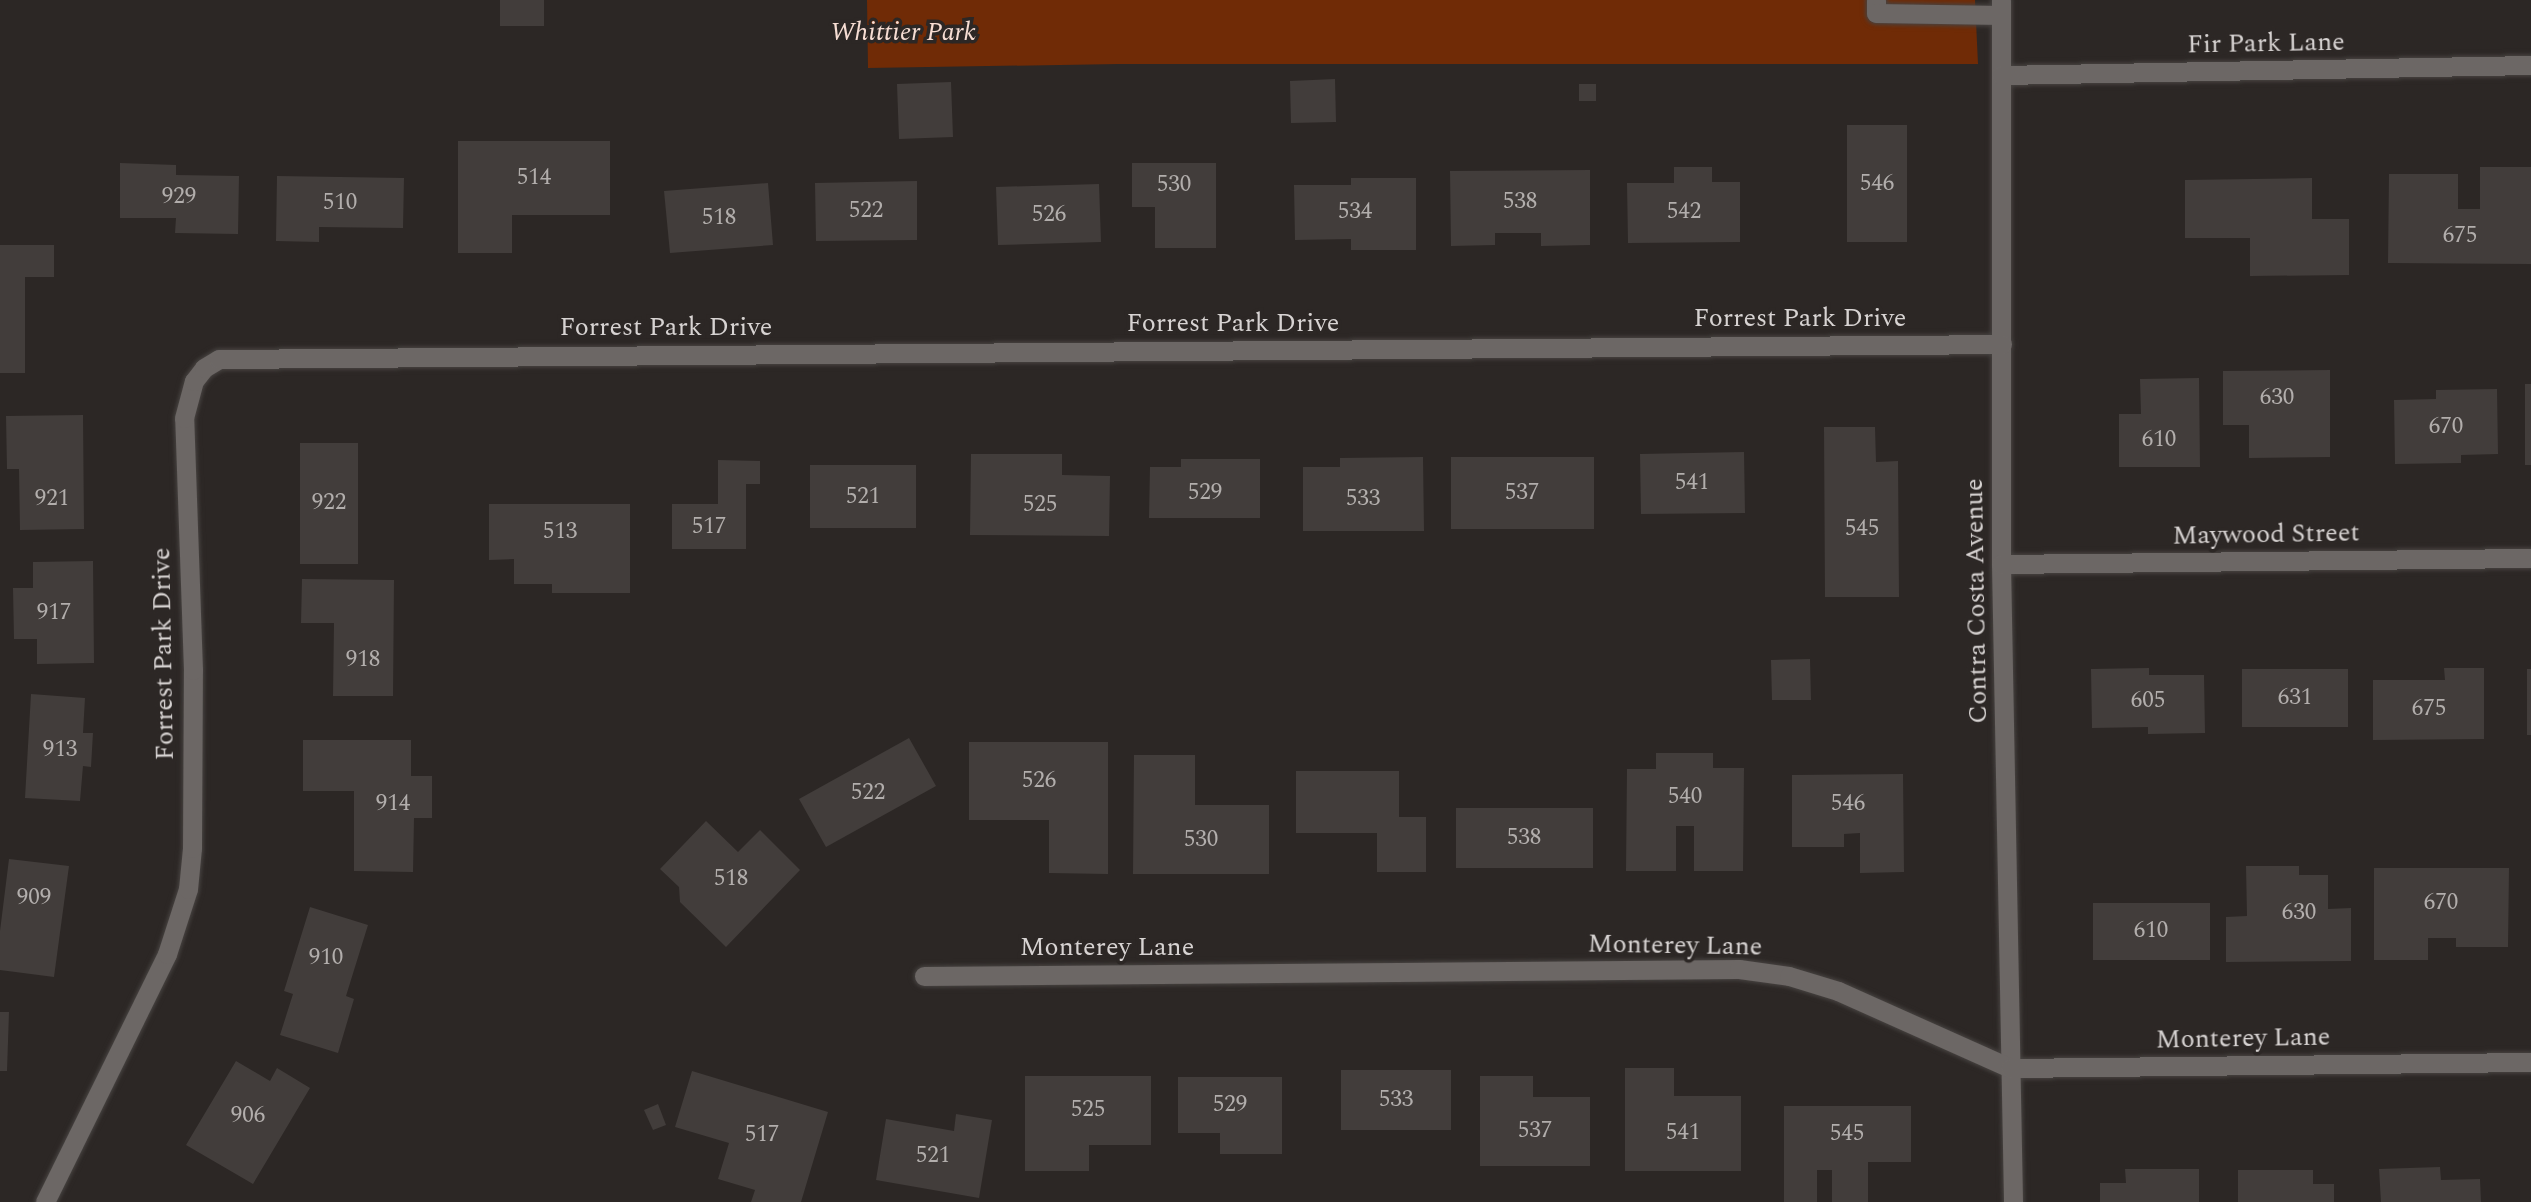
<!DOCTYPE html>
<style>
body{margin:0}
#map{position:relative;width:2531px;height:1202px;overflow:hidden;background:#2c2725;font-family:Spectral,serif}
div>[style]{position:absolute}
.green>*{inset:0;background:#702b06}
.building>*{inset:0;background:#423d3b}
.roads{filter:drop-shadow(0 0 2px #474341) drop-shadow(0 0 2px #474341)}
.service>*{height:19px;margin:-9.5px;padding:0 9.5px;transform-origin:9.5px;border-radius:9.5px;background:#6c6765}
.minor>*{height:19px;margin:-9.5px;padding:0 9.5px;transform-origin:9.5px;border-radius:9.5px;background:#6c6765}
span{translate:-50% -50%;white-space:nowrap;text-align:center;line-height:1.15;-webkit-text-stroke:7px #2c2725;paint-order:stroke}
.number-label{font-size:23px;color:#b2aeac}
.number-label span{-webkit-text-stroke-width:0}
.park-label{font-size:26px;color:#f6ddd3;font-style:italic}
.street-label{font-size:26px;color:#d7d3d2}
</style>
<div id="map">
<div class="green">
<div style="clip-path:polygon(867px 0,1975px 0,1978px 64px,1119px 64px,868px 68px)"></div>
</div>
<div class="building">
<div style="clip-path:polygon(500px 0,544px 0,544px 26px,500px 26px)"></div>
<div style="clip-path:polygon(1335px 79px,1336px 122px,1291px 123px,1290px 81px)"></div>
<div style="clip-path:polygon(951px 82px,953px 137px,899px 139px,897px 84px)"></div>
<div style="clip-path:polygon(1579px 84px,1596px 84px,1596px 101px,1579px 101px)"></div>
<div style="clip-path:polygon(1847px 125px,1907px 125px,1907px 242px,1847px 242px)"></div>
<div style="clip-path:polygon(458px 141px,610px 141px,610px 215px,512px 215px,512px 253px,458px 253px)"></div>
<div style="clip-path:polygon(120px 163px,176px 165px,176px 175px,239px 176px,238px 234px,175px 233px,176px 218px,120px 218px)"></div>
<div style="clip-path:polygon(1132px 163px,1216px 163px,1216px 248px,1155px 248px,1155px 207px,1132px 207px)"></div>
<div style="clip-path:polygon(1674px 167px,1712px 167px,1712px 182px,1740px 182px,1740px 242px,1628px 243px,1627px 183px,1674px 183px)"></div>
<div style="clip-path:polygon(2480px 167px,2531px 167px,2531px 264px,2388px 263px,2389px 174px,2458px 174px,2458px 209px,2480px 209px)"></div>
<div style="clip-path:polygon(1590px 170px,1590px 245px,1541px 246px,1541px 233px,1495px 233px,1495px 245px,1451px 246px,1450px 171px)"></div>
<div style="clip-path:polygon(277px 176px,404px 178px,403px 228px,319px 227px,319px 242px,276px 241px)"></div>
<div style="clip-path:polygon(1351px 178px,1416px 178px,1416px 250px,1351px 250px,1351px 239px,1295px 240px,1294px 185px,1351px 185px)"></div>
<div style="clip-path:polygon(2312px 178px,2312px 219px,2349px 219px,2349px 275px,2250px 276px,2250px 238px,2185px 238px,2185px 180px)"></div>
<div style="clip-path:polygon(917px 181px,917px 240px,816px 241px,815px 183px)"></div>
<div style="clip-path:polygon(768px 183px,773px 245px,670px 253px,664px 191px)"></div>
<div style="clip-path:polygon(1099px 184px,1101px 242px,998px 245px,996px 187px)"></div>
<div style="clip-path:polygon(0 245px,54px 245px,54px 277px,25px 277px,25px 373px,0 373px)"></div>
<div style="clip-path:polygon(2330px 370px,2330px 457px,2249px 458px,2249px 425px,2223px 425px,2223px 371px)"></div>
<div style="clip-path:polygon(2199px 378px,2200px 467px,2119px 467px,2119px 414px,2141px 414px,2140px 379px)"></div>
<div style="clip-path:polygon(2525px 384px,2531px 384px,2531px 465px,2525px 465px)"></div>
<div style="clip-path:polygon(2497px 389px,2498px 454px,2461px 455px,2461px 463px,2395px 464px,2394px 400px,2436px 399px,2436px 390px)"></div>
<div style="clip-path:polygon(83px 415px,84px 529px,20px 530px,19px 469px,7px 469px,6px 416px)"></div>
<div style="clip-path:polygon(1824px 427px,1875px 427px,1876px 462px,1898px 461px,1899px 597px,1825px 597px)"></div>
<div style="clip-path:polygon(300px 443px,358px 443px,358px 564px,300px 564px)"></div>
<div style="clip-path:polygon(1744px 452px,1745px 513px,1641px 514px,1640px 454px)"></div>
<div style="clip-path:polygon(971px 454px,1062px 454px,1062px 475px,1110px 476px,1109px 536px,970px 535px)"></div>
<div style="clip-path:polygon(1423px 457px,1424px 531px,1303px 531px,1303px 467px,1340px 467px,1340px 458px)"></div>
<div style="clip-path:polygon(1451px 457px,1594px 457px,1594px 529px,1451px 529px)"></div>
<div style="clip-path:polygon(1181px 459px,1260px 459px,1260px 518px,1149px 518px,1150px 467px,1181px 467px)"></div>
<div style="clip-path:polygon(718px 460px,760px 461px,760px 484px,746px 484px,746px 549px,672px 549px,672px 504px,718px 504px)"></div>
<div style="clip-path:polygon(810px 465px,916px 465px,916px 528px,810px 528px)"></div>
<div style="clip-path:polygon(489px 504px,630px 504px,630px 593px,552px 593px,552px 584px,514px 584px,514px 559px,489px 560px)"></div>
<div style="clip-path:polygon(93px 561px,94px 663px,37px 664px,37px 639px,14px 639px,13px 588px,33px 588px,33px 562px)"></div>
<div style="clip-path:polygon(302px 579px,394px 580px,393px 696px,333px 696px,334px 623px,301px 623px)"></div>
<div style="clip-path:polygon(1810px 659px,1811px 700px,1772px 700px,1771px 660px)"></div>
<div style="clip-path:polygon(2149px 668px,2149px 675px,2204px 675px,2205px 733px,2148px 734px,2148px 727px,2092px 728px,2091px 669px)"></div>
<div style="clip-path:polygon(2444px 668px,2484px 668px,2484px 739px,2373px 740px,2373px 680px,2445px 680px)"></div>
<div style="clip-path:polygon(2242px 669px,2348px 669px,2348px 727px,2242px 727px)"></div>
<div style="clip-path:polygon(2527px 669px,2531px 669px,2531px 735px,2527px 735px)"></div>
<div style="clip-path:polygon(31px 694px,85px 698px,83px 733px,93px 733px,91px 767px,83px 766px,80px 801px,25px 798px)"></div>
<div style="clip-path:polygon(909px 738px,936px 786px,826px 847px,799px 799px)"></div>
<div style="clip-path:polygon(303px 740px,411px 740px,411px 776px,432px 776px,432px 818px,414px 818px,413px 872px,354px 871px,354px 791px,303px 791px)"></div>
<div style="clip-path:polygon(969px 742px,1108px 742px,1108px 874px,1049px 873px,1049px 820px,969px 820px)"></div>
<div style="clip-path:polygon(1656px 753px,1713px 753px,1713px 768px,1744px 768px,1743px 871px,1694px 871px,1694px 826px,1676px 826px,1676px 871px,1626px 871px,1627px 769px,1656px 769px)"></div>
<div style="clip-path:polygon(1134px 755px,1195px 755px,1195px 805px,1269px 805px,1269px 874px,1133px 874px)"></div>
<div style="clip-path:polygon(1296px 771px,1399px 771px,1399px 817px,1426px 817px,1426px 872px,1377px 872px,1377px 833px,1296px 833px)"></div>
<div style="clip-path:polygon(1903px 774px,1904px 872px,1860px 873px,1860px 833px,1844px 834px,1844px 847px,1792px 847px,1792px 775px)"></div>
<div style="clip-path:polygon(1456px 808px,1593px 808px,1593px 868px,1456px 868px)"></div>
<div style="clip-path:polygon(706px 821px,738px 852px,760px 830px,800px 870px,726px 947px,680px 902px,679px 887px,660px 869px)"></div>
<div style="clip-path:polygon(9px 859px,69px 866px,54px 977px,0 970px,0 931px)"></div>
<div style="clip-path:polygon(2246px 866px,2299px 866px,2299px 875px,2328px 875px,2328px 909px,2351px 908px,2351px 961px,2226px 962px,2226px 917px,2247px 916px)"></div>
<div style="clip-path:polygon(2374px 868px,2509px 868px,2508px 947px,2456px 947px,2456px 938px,2428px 938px,2428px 960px,2374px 960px)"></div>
<div style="clip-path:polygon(2093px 903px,2210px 903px,2210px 960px,2093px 960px)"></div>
<div style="clip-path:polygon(310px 907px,368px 925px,346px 996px,354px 999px,338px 1053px,280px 1035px,293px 994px,284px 991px)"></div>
<div style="clip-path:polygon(0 1012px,9px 1012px,7px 1071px,0 1071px)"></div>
<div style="clip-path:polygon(236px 1061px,270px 1081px,277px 1068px,310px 1088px,253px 1184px,186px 1145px)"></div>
<div style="clip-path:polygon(1625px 1068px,1674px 1068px,1674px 1096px,1741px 1096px,1741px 1171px,1625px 1171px)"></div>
<div style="clip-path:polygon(1341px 1070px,1451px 1070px,1451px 1130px,1341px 1130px)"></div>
<div style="clip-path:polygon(692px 1071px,828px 1112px,801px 1202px,751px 1202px,755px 1190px,718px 1179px,729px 1143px,675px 1127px)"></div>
<div style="clip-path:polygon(1025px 1076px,1151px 1076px,1151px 1145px,1089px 1145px,1089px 1171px,1025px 1171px)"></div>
<div style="clip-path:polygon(1480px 1076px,1533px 1076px,1533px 1097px,1590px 1097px,1590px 1166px,1480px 1166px)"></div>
<div style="clip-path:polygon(1178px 1077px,1282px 1077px,1282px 1154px,1220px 1154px,1220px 1133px,1178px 1133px)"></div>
<div style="clip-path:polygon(658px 1104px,666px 1125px,653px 1130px,644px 1110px)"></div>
<div style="clip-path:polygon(1784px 1106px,1911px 1106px,1911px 1162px,1868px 1162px,1868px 1202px,1832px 1202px,1832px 1170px,1817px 1170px,1817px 1202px,1784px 1202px)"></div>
<div style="clip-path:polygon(956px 1114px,992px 1120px,979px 1198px,876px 1180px,886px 1119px,954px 1131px)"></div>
<div style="clip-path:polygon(2440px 1167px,2441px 1180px,2480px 1179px,2481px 1202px,2381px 1202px,2379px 1169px)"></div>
<div style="clip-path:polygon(2125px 1169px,2199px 1169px,2199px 1202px,2100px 1202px,2100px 1183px,2126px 1183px)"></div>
<div style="clip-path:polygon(2238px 1170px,2313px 1170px,2313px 1184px,2334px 1184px,2334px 1202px,2238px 1202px)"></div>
</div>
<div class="roads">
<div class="service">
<div style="left:1876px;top:0;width:13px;rotate:90deg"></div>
<div style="left:1876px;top:13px;width:125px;rotate:0.9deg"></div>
</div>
<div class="minor">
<div style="left:2001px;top:0;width:564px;rotate:90deg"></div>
<div style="left:2001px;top:564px;width:638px;rotate:88.92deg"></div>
<div style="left:2001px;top:75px;width:530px;rotate:-1.08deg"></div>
<div style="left:2001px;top:564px;width:530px;rotate:-0.65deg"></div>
<div style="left:924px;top:976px;width:815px;rotate:-0.49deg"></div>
<div style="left:1739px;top:969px;width:50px;rotate:8deg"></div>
<div style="left:1789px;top:976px;width:51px;rotate:17deg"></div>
<div style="left:1838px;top:991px;width:188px;rotate:24.1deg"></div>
<div style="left:2010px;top:1068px;width:521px;rotate:-0.66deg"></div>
<div style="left:45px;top:1202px;width:276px;rotate:-63.8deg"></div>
<div style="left:167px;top:954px;width:68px;rotate:-72.1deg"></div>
<div style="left:188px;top:889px;width:41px;rotate:-84.4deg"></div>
<div style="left:192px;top:848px;width:178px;rotate:-89.7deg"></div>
<div style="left:193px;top:670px;width:252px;rotate:-92deg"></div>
<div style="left:184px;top:418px;width:38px;rotate:-75deg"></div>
<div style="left:194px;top:381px;width:16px;rotate:-52deg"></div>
<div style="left:204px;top:368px;width:17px;rotate:-31deg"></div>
<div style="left:219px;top:359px;width:1783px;rotate:-0.48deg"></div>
</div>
</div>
<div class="number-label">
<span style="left:534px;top:178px">514</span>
<span style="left:1877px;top:184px">546</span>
<span style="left:1174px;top:185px">530</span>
<span style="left:179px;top:197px">929</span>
<span style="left:1520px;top:202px">538</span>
<span style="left:340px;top:203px">510</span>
<span style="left:866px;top:211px">522</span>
<span style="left:1355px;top:212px">534</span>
<span style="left:1684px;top:212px">542</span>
<span style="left:1049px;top:215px">526</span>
<span style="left:719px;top:218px">518</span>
<span style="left:2460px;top:236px">675</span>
<span style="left:2277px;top:398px">630</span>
<span style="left:2446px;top:427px">670</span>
<span style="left:2159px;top:440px">610</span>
<span style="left:1692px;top:483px">541</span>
<span style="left:1205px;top:493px">529</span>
<span style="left:1522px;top:493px">537</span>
<span style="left:863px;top:497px">521</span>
<span style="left:52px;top:499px">921</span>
<span style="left:1363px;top:499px">533</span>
<span style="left:329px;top:503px">922</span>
<span style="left:1040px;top:505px">525</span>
<span style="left:709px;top:527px">517</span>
<span style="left:1862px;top:529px">545</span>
<span style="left:560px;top:532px">513</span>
<span style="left:54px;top:613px">917</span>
<span style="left:363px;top:660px">918</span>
<span style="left:2295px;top:698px">631</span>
<span style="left:2148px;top:701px">605</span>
<span style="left:2429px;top:709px">675</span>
<span style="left:60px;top:750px">913</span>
<span style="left:1039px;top:781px">526</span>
<span style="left:868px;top:793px">522</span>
<span style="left:1685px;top:797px">540</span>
<span style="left:393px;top:804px">914</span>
<span style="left:1848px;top:804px">546</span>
<span style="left:1524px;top:838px">538</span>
<span style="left:1201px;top:840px">530</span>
<span style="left:731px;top:879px">518</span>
<span style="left:34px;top:898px">909</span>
<span style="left:2441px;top:903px">670</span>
<span style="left:2299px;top:913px">630</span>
<span style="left:2151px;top:931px">610</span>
<span style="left:326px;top:958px">910</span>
<span style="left:1396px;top:1100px">533</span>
<span style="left:1230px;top:1105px">529</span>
<span style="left:1088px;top:1110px">525</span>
<span style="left:248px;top:1116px">906</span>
<span style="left:1535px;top:1131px">537</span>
<span style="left:1683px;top:1133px">541</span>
<span style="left:1847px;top:1134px">545</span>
<span style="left:762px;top:1135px">517</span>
<span style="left:933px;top:1156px">521</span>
</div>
<div class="park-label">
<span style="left:903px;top:33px">Whittier Park</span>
</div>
<div class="street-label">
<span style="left:2266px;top:44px;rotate:-1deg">Fir Park Lane</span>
<span style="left:1800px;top:319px">Forrest Park Drive</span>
<span style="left:1233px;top:324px">Forrest Park Drive</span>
<span style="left:666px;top:328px">Forrest Park Drive</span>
<span style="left:2266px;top:535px;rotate:-1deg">Maywood Street</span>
<span style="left:1977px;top:601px;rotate:-91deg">Contra Costa Avenue</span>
<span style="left:164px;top:654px;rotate:-91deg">Forrest Park Drive</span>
<span style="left:1675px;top:946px;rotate:1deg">Monterey Lane</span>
<span style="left:1107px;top:948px">Monterey Lane</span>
<span style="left:2243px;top:1039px;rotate:-1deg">Monterey Lane</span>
</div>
</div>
